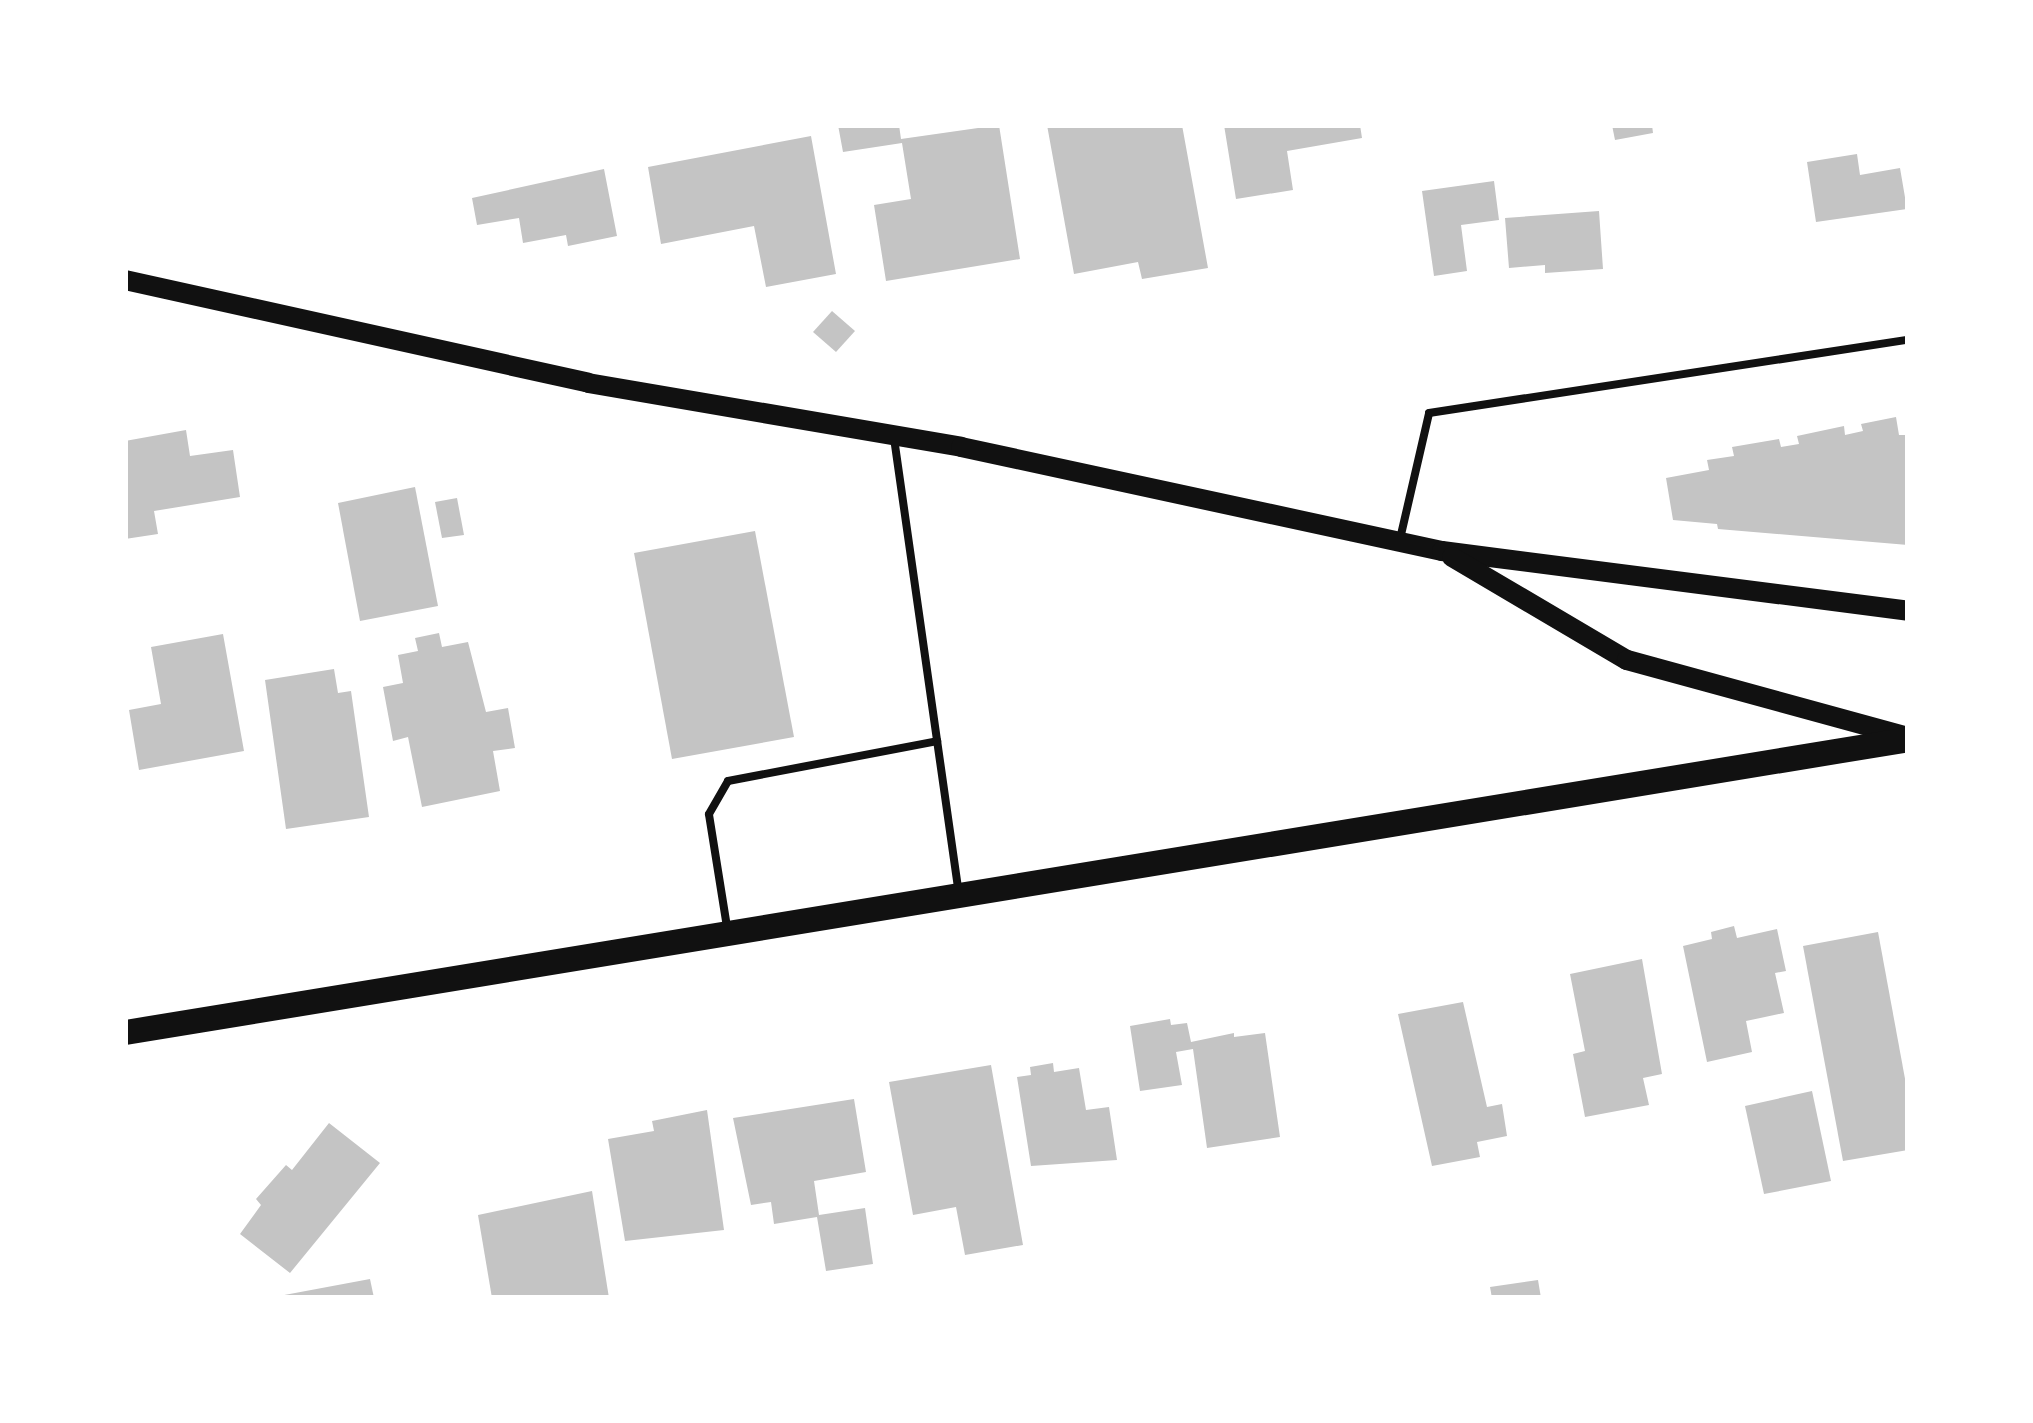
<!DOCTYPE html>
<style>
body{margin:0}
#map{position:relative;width:2033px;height:1423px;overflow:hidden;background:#fff;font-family:"PT Sans",sans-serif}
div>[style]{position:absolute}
.building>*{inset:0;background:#c4c4c4}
.service>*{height:8px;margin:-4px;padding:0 4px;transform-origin:4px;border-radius:4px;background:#111}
.secondary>*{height:20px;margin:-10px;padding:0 10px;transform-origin:10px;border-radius:10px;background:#111}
.primary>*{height:25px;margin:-12.5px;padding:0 12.5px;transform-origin:12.5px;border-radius:12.5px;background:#111}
span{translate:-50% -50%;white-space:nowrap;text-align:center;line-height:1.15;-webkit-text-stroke:8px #fff;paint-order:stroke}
.frame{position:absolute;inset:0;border:128px solid #fff;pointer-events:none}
</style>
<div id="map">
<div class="building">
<div style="clip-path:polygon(838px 125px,899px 125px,901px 139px,999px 125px,1020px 259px,886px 281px,874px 205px,911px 199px,902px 143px,843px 152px)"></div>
<div style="clip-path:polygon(1047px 125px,1182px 125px,1208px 268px,1142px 279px,1138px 262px,1074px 274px)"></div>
<div style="clip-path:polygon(1224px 125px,1360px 125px,1362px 138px,1287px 151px,1293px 190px,1236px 199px)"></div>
<div style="clip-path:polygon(1612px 125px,1652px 125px,1653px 133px,1615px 140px)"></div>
<div style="clip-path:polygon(811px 136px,836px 274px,766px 287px,754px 226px,661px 244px,648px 167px)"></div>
<div style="clip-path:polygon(1857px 154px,1860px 175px,1900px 168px,1907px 209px,1816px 222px,1807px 162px)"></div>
<div style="clip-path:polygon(604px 169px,617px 236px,568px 246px,566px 235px,523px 243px,519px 218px,477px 225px,472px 198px)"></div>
<div style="clip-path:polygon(1494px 181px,1499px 220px,1461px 225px,1467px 271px,1434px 276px,1422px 191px)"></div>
<div style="clip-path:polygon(1599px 211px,1603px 269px,1545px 273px,1545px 265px,1509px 268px,1505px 218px)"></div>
<div style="clip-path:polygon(832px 311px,855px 331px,836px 352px,813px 332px)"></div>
<div style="clip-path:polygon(1896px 417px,1899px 435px,1908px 435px,1908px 545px,1718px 529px,1717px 524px,1673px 520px,1666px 478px,1709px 470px,1707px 460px,1734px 456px,1732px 447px,1779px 439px,1781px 447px,1799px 444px,1797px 436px,1844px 426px,1845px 435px,1863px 431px,1861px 424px)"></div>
<div style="clip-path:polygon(186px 430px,190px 456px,233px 450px,240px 497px,154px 511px,158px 534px,125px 539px,125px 441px)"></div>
<div style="clip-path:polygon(415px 487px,438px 606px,360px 621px,338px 503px)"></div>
<div style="clip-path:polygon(457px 498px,464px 535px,442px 538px,435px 502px)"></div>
<div style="clip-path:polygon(755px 531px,794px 737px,672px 759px,634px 553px)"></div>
<div style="clip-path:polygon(439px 633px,442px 647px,468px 642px,486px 712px,508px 708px,515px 748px,493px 751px,500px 791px,422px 807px,408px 737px,393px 741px,383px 687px,403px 683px,398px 655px,418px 651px,415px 638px)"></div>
<div style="clip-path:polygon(223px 634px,244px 751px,139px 770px,129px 710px,161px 704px,151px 647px)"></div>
<div style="clip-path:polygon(334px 669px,338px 693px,351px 691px,369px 817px,286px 829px,265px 680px)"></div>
<div style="clip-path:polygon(1734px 926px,1737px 938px,1777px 929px,1786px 971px,1775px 973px,1784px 1013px,1746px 1021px,1752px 1052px,1707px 1062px,1683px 946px,1712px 939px,1711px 932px)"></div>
<div style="clip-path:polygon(1878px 932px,1908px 1095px,1908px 1150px,1843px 1161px,1803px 946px)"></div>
<div style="clip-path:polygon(1642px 959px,1662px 1074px,1643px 1078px,1649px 1105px,1585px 1117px,1573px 1054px,1585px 1051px,1570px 974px)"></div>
<div style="clip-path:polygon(1463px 1002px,1487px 1107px,1502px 1104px,1507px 1136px,1477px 1142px,1480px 1157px,1432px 1166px,1398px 1014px)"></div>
<div style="clip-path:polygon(1170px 1019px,1171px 1025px,1187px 1023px,1191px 1042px,1234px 1033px,1234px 1037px,1265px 1033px,1280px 1137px,1207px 1148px,1193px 1049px,1176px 1052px,1182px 1085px,1140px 1091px,1130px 1026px)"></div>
<div style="clip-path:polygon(1053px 1063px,1054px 1072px,1079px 1068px,1086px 1110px,1109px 1107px,1117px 1160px,1031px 1166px,1017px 1077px,1031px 1075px,1030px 1067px)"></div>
<div style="clip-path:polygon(991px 1065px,1023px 1245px,965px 1255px,956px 1207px,913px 1215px,889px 1082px)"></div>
<div style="clip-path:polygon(1812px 1091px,1831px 1181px,1764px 1194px,1745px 1106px)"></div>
<div style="clip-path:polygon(854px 1099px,866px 1172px,814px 1181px,819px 1215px,865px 1208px,873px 1264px,826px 1271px,817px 1217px,774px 1224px,771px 1202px,751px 1205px,733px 1118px)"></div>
<div style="clip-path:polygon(707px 1110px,724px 1230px,625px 1241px,608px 1139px,654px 1131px,652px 1121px)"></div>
<div style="clip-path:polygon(329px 1123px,380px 1163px,290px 1273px,240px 1234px,261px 1205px,256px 1199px,286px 1165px,292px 1170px)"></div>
<div style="clip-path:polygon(592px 1191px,609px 1298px,492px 1298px,478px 1215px)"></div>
<div style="clip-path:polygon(370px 1279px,374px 1298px,279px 1298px,279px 1296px)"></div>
<div style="clip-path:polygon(1538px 1280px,1541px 1298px,1492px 1298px,1490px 1287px)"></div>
</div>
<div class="service">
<div style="left:894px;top:438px;width:457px;rotate:81.9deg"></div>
<div style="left:1400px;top:539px;width:129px;rotate:-77deg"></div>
<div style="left:1429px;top:413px;width:485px;rotate:-8.7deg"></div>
<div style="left:727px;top:927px;width:114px;rotate:-99.1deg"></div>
<div style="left:709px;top:814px;width:38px;rotate:-60deg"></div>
<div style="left:728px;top:781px;width:213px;rotate:-10.8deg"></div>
</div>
<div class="secondary">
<div style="left:125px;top:280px;width:474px;rotate:12.5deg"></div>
<div style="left:588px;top:383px;width:378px;rotate:9.7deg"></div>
<div style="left:961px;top:447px;width:492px;rotate:12.2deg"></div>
<div style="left:1442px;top:551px;width:470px;rotate:7.3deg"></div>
<div style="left:1452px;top:557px;width:203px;rotate:30.5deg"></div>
<div style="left:1627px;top:660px;width:291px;rotate:15.3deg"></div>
</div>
<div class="primary">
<div style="left:125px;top:1032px;width:1807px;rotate:-9.33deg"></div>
</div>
<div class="frame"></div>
</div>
